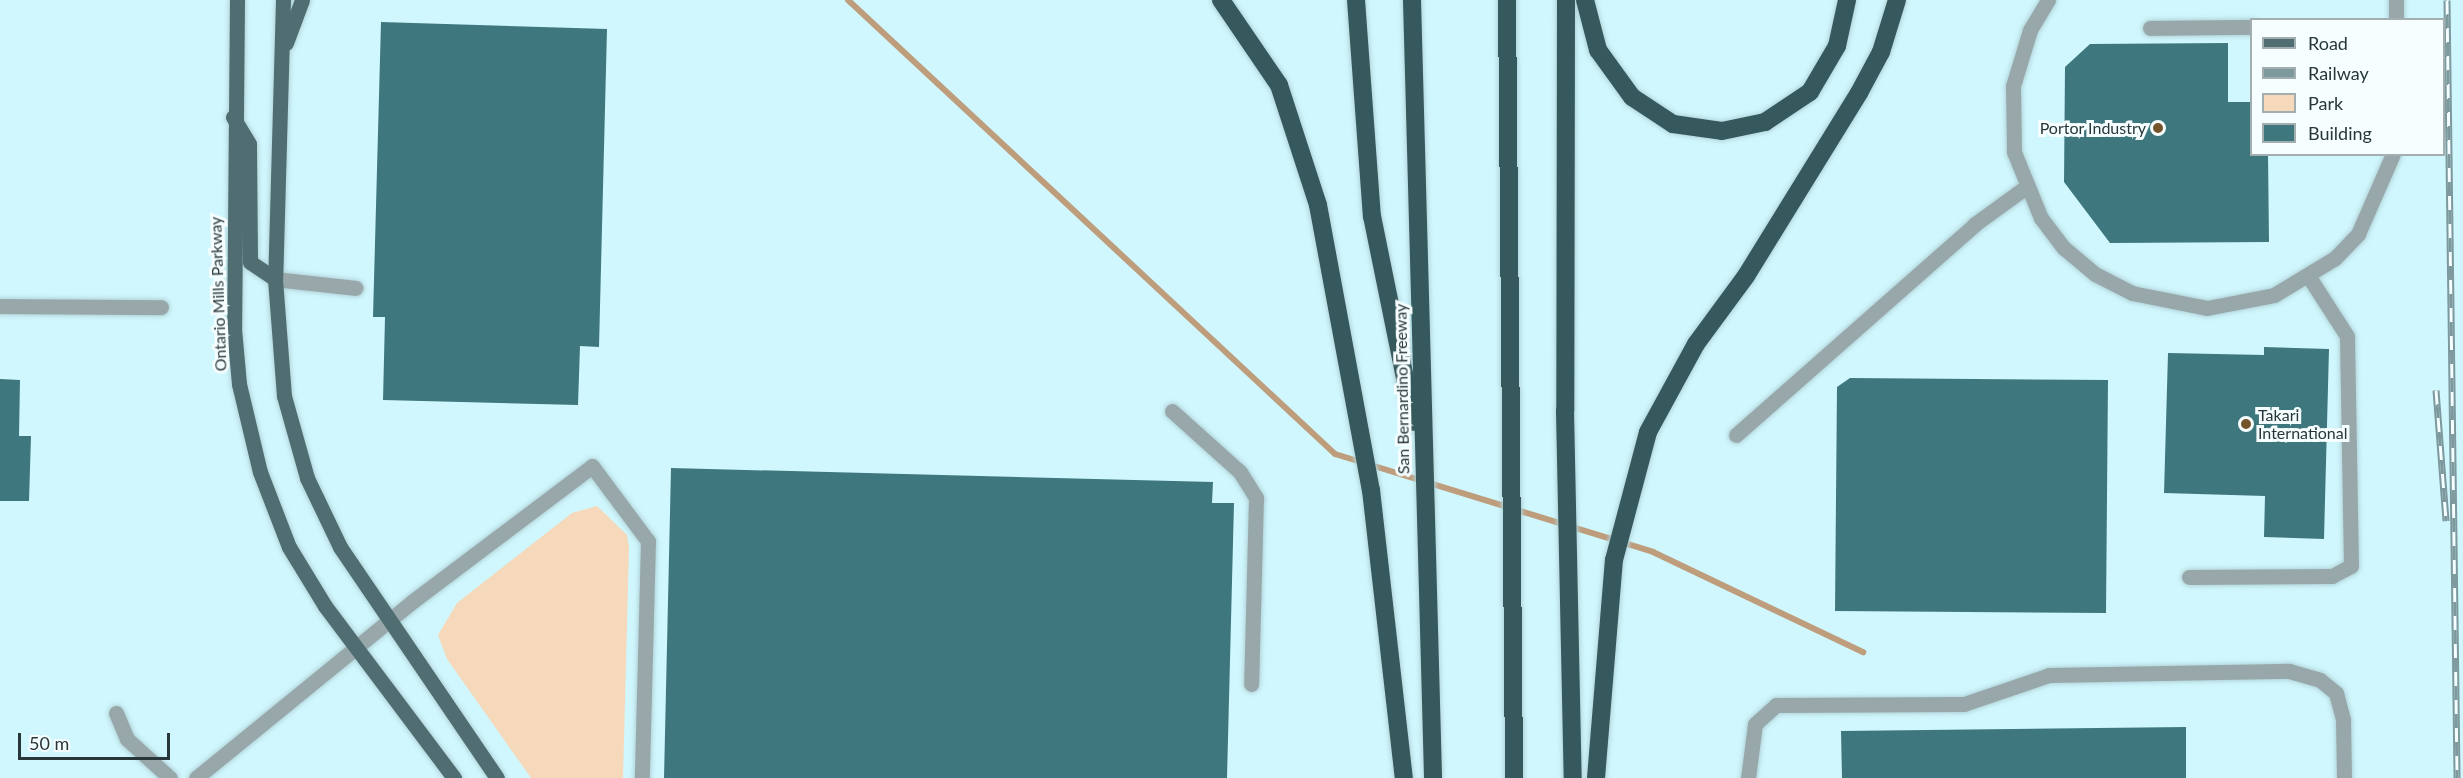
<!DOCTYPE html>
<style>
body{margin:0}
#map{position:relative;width:2463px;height:778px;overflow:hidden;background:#d0f7fd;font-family:Lato,sans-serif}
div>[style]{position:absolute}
.green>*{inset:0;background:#f6d8ba}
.stream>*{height:6px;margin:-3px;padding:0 3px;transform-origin:3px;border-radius:3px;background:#be9d7c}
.building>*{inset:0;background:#3f777e}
.roads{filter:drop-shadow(0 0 2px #b2d4da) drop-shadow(0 0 2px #b2d4da)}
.minor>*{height:15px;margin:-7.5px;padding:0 7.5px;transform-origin:7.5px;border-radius:7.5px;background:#98a8aa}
.major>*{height:15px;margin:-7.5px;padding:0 7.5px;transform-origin:7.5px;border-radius:7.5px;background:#506e72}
.highway>*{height:18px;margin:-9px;padding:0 9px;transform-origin:9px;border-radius:9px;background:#36595d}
.rail>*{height:7px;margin-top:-3.5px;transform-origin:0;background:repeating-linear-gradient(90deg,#f6feff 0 14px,#7d999d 0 28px);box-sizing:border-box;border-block:2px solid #7d999d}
.dots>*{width:16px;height:16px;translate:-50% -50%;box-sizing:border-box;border:3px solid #f6feff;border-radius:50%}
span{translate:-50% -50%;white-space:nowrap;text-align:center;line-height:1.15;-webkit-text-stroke:6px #f6feff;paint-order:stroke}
.poi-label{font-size:16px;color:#273739}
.right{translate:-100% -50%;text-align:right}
.left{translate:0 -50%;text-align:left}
.street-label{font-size:16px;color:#273739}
.legend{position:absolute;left:2250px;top:18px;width:195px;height:138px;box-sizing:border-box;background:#f6feff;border:2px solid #a3aeb0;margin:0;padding:8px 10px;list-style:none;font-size:18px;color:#273739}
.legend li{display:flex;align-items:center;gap:12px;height:30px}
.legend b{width:30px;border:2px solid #a3aeb0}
.scale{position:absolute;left:18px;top:733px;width:152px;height:27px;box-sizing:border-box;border:3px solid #273739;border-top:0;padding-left:8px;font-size:18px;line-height:21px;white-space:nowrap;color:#273739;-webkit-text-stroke:4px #f6feff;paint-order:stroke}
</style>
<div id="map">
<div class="green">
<div style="clip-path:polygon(597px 506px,627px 535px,629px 547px,623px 778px,531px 778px,447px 659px,438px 635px,457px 603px,572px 513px)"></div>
</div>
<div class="stream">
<div style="left:848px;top:0;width:666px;rotate:42.99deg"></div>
<div style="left:1335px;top:454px;width:333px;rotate:17.1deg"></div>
<div style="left:1653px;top:552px;width:233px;rotate:25.5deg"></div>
</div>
<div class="building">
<div style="clip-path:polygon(381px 22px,607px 29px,599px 347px,580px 346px,578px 405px,383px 400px,385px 317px,373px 317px)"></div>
<div style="clip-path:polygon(2228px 43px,2228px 102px,2252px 102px,2252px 154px,2268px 154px,2269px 242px,2110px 243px,2064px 182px,2065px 67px,2090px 44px)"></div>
<div style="clip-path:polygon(2264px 347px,2329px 349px,2324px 539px,2264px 537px,2265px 496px,2164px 493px,2168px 353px,2264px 355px)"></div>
<div style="clip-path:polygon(1850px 378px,2108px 380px,2106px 613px,1835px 611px,1837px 387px)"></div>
<div style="clip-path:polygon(0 379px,20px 380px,19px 436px,31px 436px,29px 501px,0 501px)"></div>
<div style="clip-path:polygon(671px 468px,1213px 482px,1212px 503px,1234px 503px,1227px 778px,664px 778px)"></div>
<div style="clip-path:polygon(2186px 727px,2186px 778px,1842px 778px,1841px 731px)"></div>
</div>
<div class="roads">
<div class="minor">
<div style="left:2048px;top:0;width:35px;rotate:121deg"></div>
<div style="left:2030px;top:30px;width:59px;rotate:106.9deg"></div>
<div style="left:2013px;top:86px;width:66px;rotate:89.1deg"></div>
<div style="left:2014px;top:152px;width:71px;rotate:67.8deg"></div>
<div style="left:2041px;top:218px;width:38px;rotate:53deg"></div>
<div style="left:2064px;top:248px;width:40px;rotate:40deg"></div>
<div style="left:2095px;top:274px;width:42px;rotate:27.2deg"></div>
<div style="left:2132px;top:293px;width:76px;rotate:11.3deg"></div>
<div style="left:2207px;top:308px;width:68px;rotate:-11deg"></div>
<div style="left:2274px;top:295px;width:71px;rotate:-31.2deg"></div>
<div style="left:2335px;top:258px;width:33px;rotate:-46deg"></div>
<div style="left:2358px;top:234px;width:87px;rotate:-66.4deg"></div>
<div style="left:2396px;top:0;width:20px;rotate:90deg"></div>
<div style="left:2150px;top:28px;width:102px;rotate:-0.6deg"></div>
<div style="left:275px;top:279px;width:81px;rotate:6.3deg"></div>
<div style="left:0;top:306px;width:161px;rotate:0.4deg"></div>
<div style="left:1172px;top:411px;width:91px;rotate:41.9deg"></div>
<div style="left:1240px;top:472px;width:31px;rotate:58deg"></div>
<div style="left:1256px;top:498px;width:186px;rotate:91.5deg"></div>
<div style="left:1736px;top:435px;width:319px;rotate:-41.4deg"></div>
<div style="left:1975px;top:224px;width:63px;rotate:-36deg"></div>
<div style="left:2189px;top:577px;width:143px;rotate:-0.4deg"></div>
<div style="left:2332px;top:576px;width:21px;rotate:-28deg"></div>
<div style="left:2351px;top:566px;width:230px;rotate:-91deg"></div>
<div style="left:2347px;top:336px;width:70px;rotate:-122.8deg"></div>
<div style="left:116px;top:713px;width:28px;rotate:67deg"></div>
<div style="left:127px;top:739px;width:58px;rotate:42.2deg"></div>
<div style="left:196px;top:778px;width:280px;rotate:-39.2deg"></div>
<div style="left:413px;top:601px;width:224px;rotate:-37deg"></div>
<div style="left:592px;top:466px;width:94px;rotate:53.3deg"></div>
<div style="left:648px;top:541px;width:237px;rotate:91.5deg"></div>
<div style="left:1748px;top:778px;width:54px;rotate:-82.6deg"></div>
<div style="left:1755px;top:724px;width:28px;rotate:-42deg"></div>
<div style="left:1776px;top:705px;width:188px;rotate:-0.3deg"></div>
<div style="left:1964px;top:704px;width:90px;rotate:-18.8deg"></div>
<div style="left:2049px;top:675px;width:240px;rotate:-1deg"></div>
<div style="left:2289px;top:671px;width:32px;rotate:16deg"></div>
<div style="left:2320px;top:680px;width:21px;rotate:39deg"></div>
<div style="left:2336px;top:693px;width:28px;rotate:75deg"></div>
<div style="left:2343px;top:720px;width:58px;rotate:89deg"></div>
</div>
<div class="major">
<div style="left:237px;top:0;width:329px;rotate:90.5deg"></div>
<div style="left:234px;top:329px;width:55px;rotate:84.8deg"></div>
<div style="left:239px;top:384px;width:90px;rotate:76.6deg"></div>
<div style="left:260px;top:472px;width:80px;rotate:68.9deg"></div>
<div style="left:289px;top:547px;width:69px;rotate:58.6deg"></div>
<div style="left:325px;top:606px;width:215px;rotate:53.1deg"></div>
<div style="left:283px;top:0;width:279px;rotate:91.6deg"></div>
<div style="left:275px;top:279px;width:117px;rotate:85.6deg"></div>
<div style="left:284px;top:396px;width:85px;rotate:74.3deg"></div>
<div style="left:307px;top:478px;width:76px;rotate:64.4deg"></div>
<div style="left:340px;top:547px;width:279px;rotate:55.8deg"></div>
<div style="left:286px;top:43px;width:46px;rotate:-69.6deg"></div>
<div style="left:233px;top:117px;width:31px;rotate:59deg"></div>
<div style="left:249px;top:144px;width:118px;rotate:89.5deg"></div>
<div style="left:250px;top:262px;width:30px;rotate:34deg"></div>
</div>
<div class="highway">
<div style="left:1221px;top:0;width:103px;rotate:55.7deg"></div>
<div style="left:1279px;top:85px;width:126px;rotate:72deg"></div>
<div style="left:1318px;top:205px;width:290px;rotate:79.5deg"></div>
<div style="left:1371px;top:490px;width:290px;rotate:83.5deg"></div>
<div style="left:1356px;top:0;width:217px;rotate:85.8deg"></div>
<div style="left:1372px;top:216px;width:210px;rotate:78.5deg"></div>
<div style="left:1412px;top:0;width:778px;rotate:88.45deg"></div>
<div style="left:1507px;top:0;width:778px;rotate:89.48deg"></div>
<div style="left:1566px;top:0;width:411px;rotate:90.1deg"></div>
<div style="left:1565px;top:411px;width:367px;rotate:88.8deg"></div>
<div style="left:1585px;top:0;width:52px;rotate:75.4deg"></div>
<div style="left:1598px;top:50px;width:58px;rotate:54.1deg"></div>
<div style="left:1632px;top:97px;width:49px;rotate:33.4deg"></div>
<div style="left:1673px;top:124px;width:49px;rotate:8.1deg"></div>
<div style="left:1722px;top:131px;width:44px;rotate:-11.8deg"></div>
<div style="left:1765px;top:122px;width:54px;rotate:-33.7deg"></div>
<div style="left:1810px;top:92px;width:53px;rotate:-59.6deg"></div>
<div style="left:1837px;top:46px;width:47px;rotate:-77.7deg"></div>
<div style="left:1596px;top:778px;width:219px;rotate:-85.3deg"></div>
<div style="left:1614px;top:560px;width:132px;rotate:-75.1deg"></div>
<div style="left:1648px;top:432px;width:100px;rotate:-61.4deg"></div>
<div style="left:1696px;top:344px;width:84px;rotate:-53.7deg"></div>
<div style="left:1746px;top:276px;width:215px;rotate:-58.3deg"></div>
<div style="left:1859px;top:93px;width:47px;rotate:-61.8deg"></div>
<div style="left:1881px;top:52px;width:54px;rotate:-72.9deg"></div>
</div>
</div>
<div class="rail">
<div style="left:2447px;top:0;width:778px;rotate:89.26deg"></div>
<div style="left:2436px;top:390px;width:131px;rotate:85.6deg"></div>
</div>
<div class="dots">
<div style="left:2158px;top:128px;background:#77532c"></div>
<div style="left:2246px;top:424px;background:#77532c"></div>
</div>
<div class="poi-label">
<span class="right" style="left:2146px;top:128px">Portor Industry</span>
<span class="left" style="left:2258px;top:424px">Takari<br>International</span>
</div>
<div class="street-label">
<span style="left:218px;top:294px;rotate:-92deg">Ontario Mills Parkway</span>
<span style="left:1402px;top:389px;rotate:-91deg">San Bernardino Freeway</span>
</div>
<ul class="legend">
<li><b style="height:8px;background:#506e72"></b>Road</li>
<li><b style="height:8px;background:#7d999d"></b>Railway</li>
<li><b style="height:16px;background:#f6d8ba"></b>Park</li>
<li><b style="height:16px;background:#3f777e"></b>Building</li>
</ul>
<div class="scale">50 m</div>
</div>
